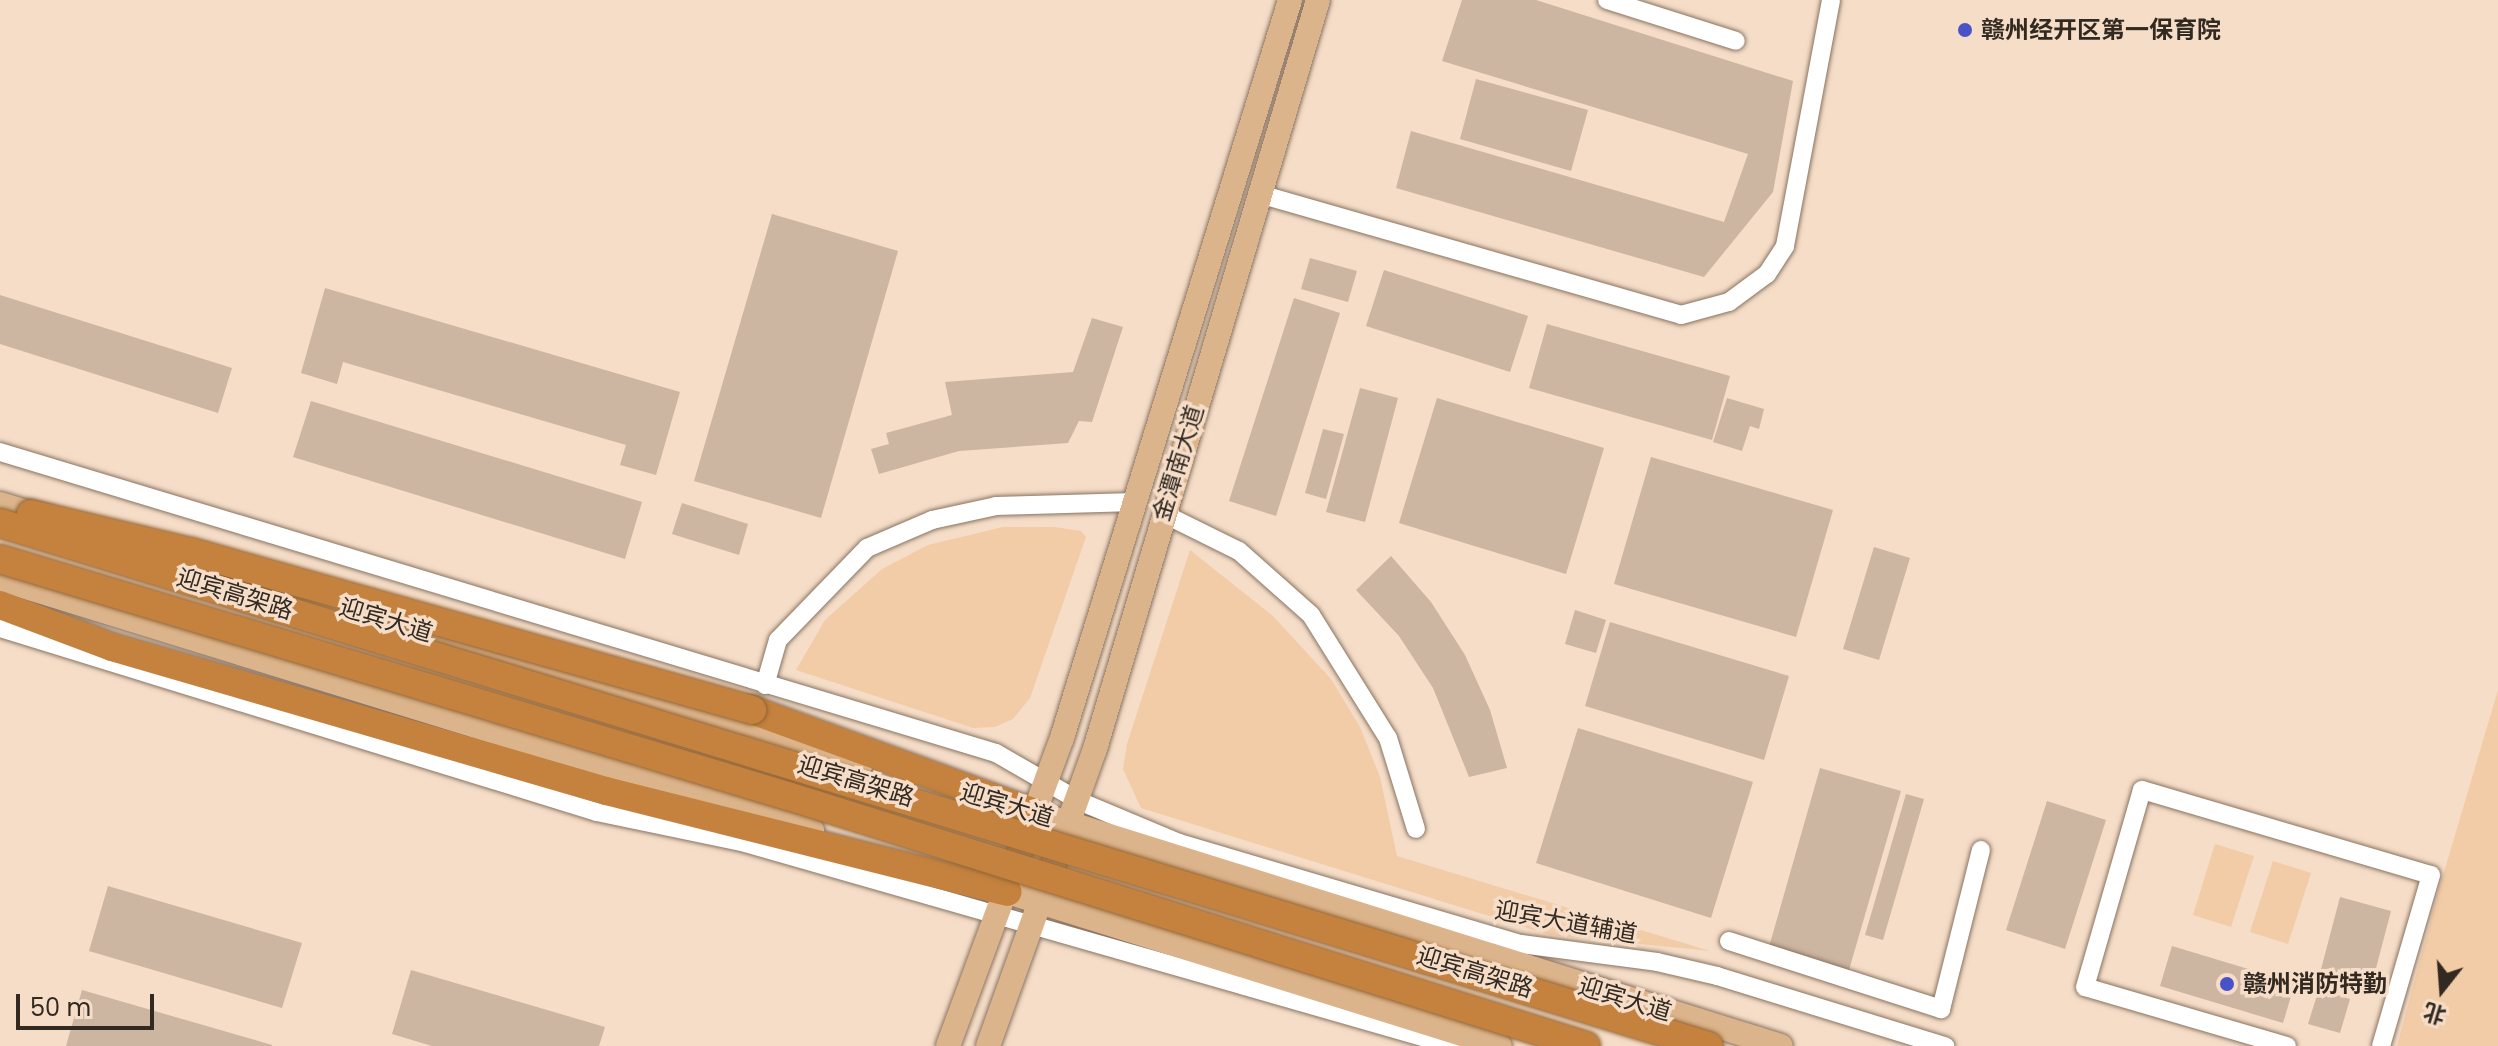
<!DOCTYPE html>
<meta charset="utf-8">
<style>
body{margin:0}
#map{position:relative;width:2498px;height:1046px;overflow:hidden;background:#f5ddc8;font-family:Poppins,"Noto Sans SC",sans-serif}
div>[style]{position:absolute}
.green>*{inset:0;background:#f2cba7}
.building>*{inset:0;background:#ccb5a1}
.roads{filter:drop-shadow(0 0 2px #897461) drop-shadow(0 0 2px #897461)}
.minor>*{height:18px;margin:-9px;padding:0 9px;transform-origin:9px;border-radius:9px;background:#fff}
.major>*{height:24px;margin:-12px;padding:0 12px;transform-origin:12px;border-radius:12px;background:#dcb48b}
.highway>*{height:28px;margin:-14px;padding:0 14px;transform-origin:14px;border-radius:14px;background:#c4823e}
.bridges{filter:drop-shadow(0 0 2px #916334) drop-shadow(0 0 2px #916334)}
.highway-bridge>*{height:28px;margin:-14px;padding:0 14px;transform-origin:14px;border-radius:14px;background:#c4823e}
.dots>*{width:22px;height:22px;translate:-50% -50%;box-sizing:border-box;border:4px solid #f5ddc8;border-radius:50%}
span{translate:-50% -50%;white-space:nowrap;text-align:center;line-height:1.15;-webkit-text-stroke:7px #f5ddc8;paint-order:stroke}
.poi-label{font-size:24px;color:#322921;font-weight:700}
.left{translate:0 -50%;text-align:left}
.street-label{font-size:24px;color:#322921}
.north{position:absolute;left:2402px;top:950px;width:80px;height:80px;-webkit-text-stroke:6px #f5ddc8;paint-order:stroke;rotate:197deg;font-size:22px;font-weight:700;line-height:32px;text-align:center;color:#322921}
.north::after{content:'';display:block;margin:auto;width:28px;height:36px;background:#322921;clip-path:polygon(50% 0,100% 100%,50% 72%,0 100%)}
.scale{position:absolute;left:16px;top:994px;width:138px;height:36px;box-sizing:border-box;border:4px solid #322921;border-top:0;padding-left:10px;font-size:24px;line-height:28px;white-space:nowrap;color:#322921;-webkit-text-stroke:6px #f5ddc8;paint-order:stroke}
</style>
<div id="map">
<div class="green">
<div style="clip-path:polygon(1003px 527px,1055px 527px,1081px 531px,1086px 537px,1030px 698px,1013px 719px,995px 727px,973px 728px,796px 670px,825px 620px,882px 569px,928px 545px)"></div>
<div style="clip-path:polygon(1190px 550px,1273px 616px,1331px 679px,1360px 727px,1380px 777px,1397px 856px,1710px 951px,1550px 935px,1141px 808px,1123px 769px,1127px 744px)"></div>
<div style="clip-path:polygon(2498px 690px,2498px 1046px,2397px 1046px,2439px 889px)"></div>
<div style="clip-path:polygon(2215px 844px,2254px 856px,2231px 927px,2193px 915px)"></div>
<div style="clip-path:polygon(2273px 861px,2311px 873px,2288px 944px,2250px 932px)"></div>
</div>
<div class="building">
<div style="clip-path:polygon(1462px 0,1536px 0,1793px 81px,1773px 192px,1704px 277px,1396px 188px,1411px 131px,1724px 222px,1748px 154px,1442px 61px)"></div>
<div style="clip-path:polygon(1476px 79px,1588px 110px,1571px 171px,1460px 139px)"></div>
<div style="clip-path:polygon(772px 214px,898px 251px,821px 518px,694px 481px)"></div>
<div style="clip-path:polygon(1310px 258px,1357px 271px,1348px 302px,1301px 289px)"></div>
<div style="clip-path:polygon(1384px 270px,1528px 316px,1510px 372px,1366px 326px)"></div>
<div style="clip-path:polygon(325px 288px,680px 392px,656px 475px,620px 465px,626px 445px,343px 362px,337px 384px,301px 373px)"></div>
<div style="clip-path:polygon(0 295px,232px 368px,218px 413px,0 344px)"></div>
<div style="clip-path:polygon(1294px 298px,1340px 313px,1276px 516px,1229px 501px)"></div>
<div style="clip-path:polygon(1092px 318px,1123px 327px,1092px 422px,1079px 421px,1068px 443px,959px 451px,879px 474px,871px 449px,889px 444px,886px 433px,952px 415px,945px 382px,1073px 372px)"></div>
<div style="clip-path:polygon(1547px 324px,1730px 376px,1712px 440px,1529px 388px)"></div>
<div style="clip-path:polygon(1360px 388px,1398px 398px,1365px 522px,1326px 512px)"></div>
<div style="clip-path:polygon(1437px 398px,1604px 448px,1566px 574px,1399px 523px)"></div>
<div style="clip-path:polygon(1727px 398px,1764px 409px,1759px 429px,1750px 426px,1742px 451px,1713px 442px)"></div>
<div style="clip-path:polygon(311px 401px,642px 502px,625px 559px,293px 457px)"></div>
<div style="clip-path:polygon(1323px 429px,1344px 434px,1326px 499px,1305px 493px)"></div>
<div style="clip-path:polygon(1651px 457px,1833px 510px,1796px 637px,1614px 584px)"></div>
<div style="clip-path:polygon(682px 503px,748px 524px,739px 555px,672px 534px)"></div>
<div style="clip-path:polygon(1874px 547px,1910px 558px,1879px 660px,1843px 649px)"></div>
<div style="clip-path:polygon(1391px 556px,1431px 602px,1465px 655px,1490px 710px,1507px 768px,1469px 777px,1433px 688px,1399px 636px,1356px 590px)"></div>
<div style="clip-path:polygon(1575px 610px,1606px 620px,1596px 653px,1565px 644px)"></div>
<div style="clip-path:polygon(1610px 622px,1789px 676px,1764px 760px,1585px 706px)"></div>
<div style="clip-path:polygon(1578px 728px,1753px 782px,1711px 918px,1536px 863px)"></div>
<div style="clip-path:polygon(1820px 768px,1901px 791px,1849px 970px,1769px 947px)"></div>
<div style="clip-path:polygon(1906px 794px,1924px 799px,1883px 940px,1865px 935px)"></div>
<div style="clip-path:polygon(2047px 801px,2106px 820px,2065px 949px,2006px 930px)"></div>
<div style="clip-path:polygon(108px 886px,302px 943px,282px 1008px,89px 951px)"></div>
<div style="clip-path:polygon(2340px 897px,2391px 911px,2370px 991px,2319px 977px)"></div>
<div style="clip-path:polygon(2172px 946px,2295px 983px,2283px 1023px,2160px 986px)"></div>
<div style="clip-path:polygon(411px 970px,605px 1027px,599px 1046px,432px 1046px,392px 1034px)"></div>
<div style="clip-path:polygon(2319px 989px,2350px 999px,2340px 1033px,2308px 1024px)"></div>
<div style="clip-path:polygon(82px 990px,272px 1045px,272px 1046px,66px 1046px)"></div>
</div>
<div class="roads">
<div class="minor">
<div style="left:1607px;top:0;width:135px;rotate:17.6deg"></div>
<div style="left:1263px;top:195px;width:435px;rotate:16deg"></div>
<div style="left:1681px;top:315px;width:50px;rotate:-15.2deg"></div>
<div style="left:1729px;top:302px;width:47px;rotate:-36.4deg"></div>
<div style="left:1767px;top:274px;width:33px;rotate:-57deg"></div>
<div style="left:1785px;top:246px;width:250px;rotate:-79.4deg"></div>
<div style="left:0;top:452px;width:1040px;rotate:16.82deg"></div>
<div style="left:996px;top:753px;width:96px;rotate:30deg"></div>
<div style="left:1079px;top:801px;width:108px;rotate:22.8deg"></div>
<div style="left:1179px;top:843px;width:357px;rotate:16.5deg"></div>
<div style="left:1521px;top:944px;width:137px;rotate:7.5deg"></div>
<div style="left:1657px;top:962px;width:62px;rotate:13.1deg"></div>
<div style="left:1717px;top:976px;width:239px;rotate:17.1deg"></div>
<div style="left:1162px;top:513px;width:86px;rotate:26.3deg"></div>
<div style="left:1239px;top:551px;width:96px;rotate:41.6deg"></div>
<div style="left:1311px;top:615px;width:145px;rotate:58deg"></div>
<div style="left:1388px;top:738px;width:95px;rotate:72.9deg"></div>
<div style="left:0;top:628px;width:625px;rotate:17.13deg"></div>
<div style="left:597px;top:812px;width:148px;rotate:11.7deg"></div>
<div style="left:742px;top:842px;width:741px;rotate:15.99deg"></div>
<div style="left:765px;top:685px;width:47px;rotate:-73.9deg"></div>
<div style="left:778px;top:640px;width:128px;rotate:-45.9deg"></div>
<div style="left:867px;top:548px;width:71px;rotate:-23.3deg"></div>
<div style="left:932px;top:520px;width:66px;rotate:-12.3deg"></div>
<div style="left:996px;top:506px;width:139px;rotate:-1.6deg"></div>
<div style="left:1729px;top:941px;width:223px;rotate:17.8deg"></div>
<div style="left:1941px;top:1009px;width:164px;rotate:-75.9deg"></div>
<div style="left:2287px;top:1046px;width:210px;rotate:-163.7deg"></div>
<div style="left:2085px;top:987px;width:205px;rotate:-73.9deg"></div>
<div style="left:2142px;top:790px;width:301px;rotate:16.4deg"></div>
<div style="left:2431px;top:875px;width:178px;rotate:106.3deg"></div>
</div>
<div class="major">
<div style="left:0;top:504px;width:51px;rotate:17deg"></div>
<div style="left:0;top:579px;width:850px;rotate:17.18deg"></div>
<div style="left:403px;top:625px;width:479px;rotate:16.7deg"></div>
<div style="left:1020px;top:808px;width:797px;rotate:17.37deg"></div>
<div style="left:992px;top:887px;width:532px;rotate:17.38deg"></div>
<div style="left:948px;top:1046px;width:328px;rotate:-69.7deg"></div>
<div style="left:1062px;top:738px;width:772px;rotate:-72.83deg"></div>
<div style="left:988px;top:1046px;width:316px;rotate:-70.2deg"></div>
<div style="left:1095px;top:749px;width:781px;rotate:-73.42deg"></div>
</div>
<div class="highway">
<div style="left:0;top:605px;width:120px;rotate:20.6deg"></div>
<div style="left:112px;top:647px;width:515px;rotate:16.25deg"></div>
<div style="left:606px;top:791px;width:414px;rotate:14.1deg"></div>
<div style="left:752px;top:710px;width:301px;rotate:20deg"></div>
</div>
</div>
<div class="bridges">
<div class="highway-bridge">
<div style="left:31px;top:514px;width:164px;rotate:13.4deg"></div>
<div style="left:191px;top:552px;width:583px;rotate:15.73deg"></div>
<div style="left:0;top:523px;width:1787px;rotate:17.02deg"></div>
<div style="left:0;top:559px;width:823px;rotate:16.74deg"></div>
<div style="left:788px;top:796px;width:836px;rotate:17.39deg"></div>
</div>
</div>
<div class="dots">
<div style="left:1965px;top:30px;background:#4853c8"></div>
<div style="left:2227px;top:984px;background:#4853c8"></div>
</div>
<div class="poi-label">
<span class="left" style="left:1981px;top:30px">赣州经开区第一保育院</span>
<span class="left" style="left:2243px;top:984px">赣州消防特勤</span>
</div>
<div class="street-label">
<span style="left:1178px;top:463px;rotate:-73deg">金潭南大道</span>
<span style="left:235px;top:594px;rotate:17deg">迎宾高架路</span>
<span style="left:386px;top:620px;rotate:17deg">迎宾大道</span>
<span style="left:856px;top:781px;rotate:17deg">迎宾高架路</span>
<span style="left:1007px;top:805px;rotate:17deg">迎宾大道</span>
<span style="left:1566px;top:922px;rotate:10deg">迎宾大道辅道</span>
<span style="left:1475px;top:972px;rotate:17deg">迎宾高架路</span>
<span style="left:1625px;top:999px;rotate:17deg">迎宾大道</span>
</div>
<div class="north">北</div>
<div class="scale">50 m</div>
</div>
